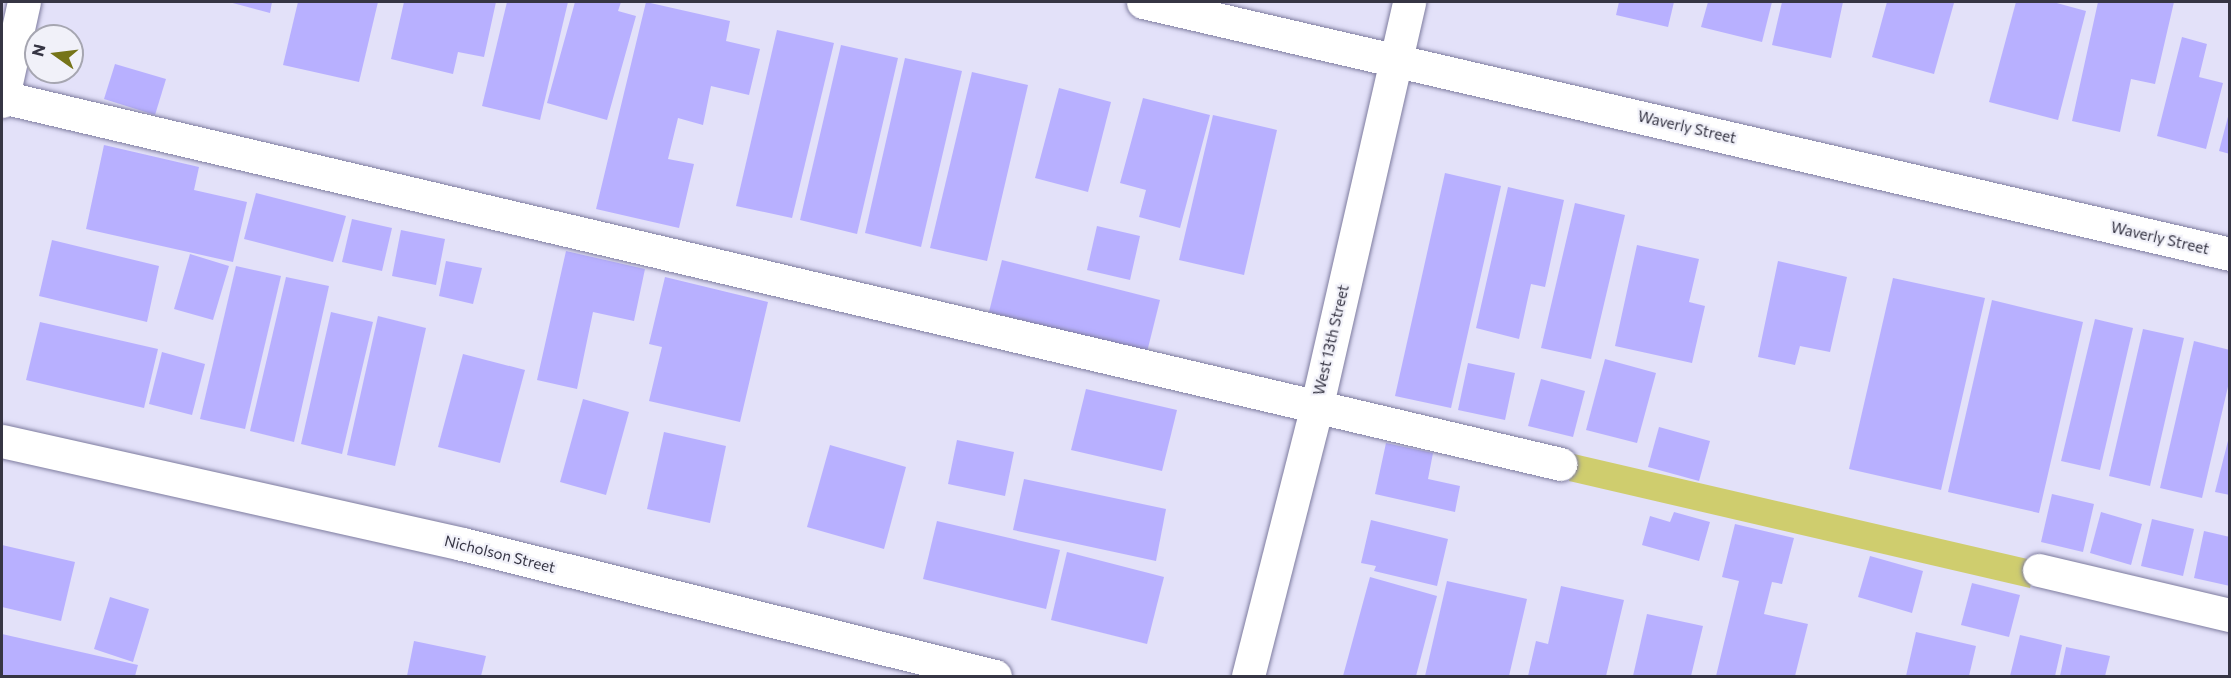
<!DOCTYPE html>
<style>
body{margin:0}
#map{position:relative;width:2231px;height:678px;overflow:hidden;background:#e3e1f9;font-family:Commissioner,sans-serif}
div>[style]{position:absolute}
.green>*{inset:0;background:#cfcd6e}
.building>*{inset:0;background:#b8b0ff}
.roads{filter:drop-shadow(0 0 2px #7e7c9f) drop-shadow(0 0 2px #7e7c9f)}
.minor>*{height:33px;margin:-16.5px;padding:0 16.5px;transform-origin:16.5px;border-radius:16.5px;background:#fff}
span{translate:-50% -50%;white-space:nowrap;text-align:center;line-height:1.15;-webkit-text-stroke:4.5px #f1f1f9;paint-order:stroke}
.street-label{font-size:15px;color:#363544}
.frame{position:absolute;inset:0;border:3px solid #363544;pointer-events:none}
.north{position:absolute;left:24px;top:24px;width:60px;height:60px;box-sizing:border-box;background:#f1f1f9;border:2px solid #a6a6b1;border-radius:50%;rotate:284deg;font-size:16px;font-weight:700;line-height:24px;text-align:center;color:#363544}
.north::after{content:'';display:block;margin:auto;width:21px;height:27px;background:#767419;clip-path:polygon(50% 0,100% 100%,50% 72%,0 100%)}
</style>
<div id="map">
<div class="green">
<div style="clip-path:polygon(1574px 454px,2036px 561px,2030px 588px,1569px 481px)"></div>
</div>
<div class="building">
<div style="clip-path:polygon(229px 2px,272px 2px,270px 13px)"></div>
<div style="clip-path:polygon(298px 2px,378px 2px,359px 82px,283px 65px)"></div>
<div style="clip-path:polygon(404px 2px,496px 2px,484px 57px,458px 52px,453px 74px,391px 59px)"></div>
<div style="clip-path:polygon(507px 2px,568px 2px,540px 120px,482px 106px)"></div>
<div style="clip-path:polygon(575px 2px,621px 2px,618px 11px,636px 16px,607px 120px,547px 103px)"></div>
<div style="clip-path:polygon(646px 2px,730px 21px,726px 41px,760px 49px,749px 95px,711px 86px,703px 125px,678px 118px,668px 159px,694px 164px,679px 228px,596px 209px)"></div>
<div style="clip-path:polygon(1619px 2px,1674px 2px,1668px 27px,1616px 15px)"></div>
<div style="clip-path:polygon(1708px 2px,1772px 2px,1762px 42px,1701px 27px)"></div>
<div style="clip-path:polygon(1782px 2px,1843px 2px,1831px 58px,1772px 45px)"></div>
<div style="clip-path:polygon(1887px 2px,1954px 3px,1934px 74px,1872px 57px)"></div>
<div style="clip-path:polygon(2016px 2px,2053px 2px,2086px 11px,2058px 120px,1989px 102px)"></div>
<div style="clip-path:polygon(2098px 2px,2174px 2px,2155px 84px,2131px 79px,2120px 132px,2072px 121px)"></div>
<div style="clip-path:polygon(777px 30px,834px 43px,792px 218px,736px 206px)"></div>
<div style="clip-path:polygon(2182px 37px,2207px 44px,2199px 77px,2223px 83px,2206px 149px,2157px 136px)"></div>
<div style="clip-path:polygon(841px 45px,898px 58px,857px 234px,800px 220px)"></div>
<div style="clip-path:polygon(905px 58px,962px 71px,921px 247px,865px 233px)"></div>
<div style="clip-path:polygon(115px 64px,166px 79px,155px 115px,104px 99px)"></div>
<div style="clip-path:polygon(972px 72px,1028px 85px,987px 261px,930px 248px)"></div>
<div style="clip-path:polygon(1059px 88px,1111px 102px,1088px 192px,1035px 178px)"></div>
<div style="clip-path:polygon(1143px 98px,1210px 115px,1180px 228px,1139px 217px,1146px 190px,1120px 183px)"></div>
<div style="clip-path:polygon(2229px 113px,2230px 113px,2230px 154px,2219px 151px)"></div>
<div style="clip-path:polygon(1213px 115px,1277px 130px,1244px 275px,1179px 260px)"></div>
<div style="clip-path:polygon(104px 145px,199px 167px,194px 190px,247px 202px,233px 262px,86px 229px)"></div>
<div style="clip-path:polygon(1445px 173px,1501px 186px,1451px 408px,1395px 396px)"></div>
<div style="clip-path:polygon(1508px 187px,1564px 200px,1545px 287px,1531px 284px,1519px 339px,1476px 328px)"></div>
<div style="clip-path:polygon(256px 193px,346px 216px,333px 262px,244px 239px)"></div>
<div style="clip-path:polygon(1575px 203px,1625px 215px,1591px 359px,1541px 348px)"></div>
<div style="clip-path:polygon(352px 219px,392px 228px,382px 271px,342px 262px)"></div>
<div style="clip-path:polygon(1097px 226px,1140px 236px,1130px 280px,1087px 270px)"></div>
<div style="clip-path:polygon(401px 230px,445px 239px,436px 285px,392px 276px)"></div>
<div style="clip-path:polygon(52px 240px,159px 266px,147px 322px,39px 296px)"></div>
<div style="clip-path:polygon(1637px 245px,1699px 259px,1689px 302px,1705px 306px,1692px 363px,1615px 346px)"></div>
<div style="clip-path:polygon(566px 251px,645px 269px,634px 321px,593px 312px,577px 389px,537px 380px)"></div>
<div style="clip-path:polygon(190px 254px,229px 266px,213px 320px,174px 309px)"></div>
<div style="clip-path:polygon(1002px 260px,1160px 300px,1147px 352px,989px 312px)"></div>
<div style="clip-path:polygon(446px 261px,482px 268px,473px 304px,439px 296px)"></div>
<div style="clip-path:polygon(1778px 261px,1847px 277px,1830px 352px,1800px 346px,1795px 365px,1758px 357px)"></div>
<div style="clip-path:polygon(236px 266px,281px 276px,245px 429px,200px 419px)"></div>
<div style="clip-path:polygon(286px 277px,329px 286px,294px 442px,250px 431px)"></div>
<div style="clip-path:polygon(665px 277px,768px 302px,740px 422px,649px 401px,662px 347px,649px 344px)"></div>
<div style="clip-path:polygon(1893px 278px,1985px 298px,1941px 490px,1849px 469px)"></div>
<div style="clip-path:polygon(1992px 300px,2083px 322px,2039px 513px,1948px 492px)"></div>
<div style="clip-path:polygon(331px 312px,373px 322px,342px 454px,301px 444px)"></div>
<div style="clip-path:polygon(378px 316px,426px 328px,395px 466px,347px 455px)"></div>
<div style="clip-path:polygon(2095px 319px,2133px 328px,2100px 470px,2061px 461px)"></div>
<div style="clip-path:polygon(40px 322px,158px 349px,144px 408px,26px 380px)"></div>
<div style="clip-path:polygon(2143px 329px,2184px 338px,2150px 486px,2109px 476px)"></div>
<div style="clip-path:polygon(2194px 341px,2230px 350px,2230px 378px,2202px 498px,2160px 488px)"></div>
<div style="clip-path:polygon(162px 352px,205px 364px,192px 415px,149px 404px)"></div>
<div style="clip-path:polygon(463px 354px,525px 370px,500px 463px,438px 447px)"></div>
<div style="clip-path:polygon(1605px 359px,1656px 373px,1637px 443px,1586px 430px)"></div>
<div style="clip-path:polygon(1468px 363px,1515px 373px,1505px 420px,1458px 410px)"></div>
<div style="clip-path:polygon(1541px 379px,1585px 391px,1573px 437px,1528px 426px)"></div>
<div style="clip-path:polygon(1086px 389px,1177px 410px,1162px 471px,1071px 450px)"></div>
<div style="clip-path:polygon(583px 399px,629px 412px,606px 495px,560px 482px)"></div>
<div style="clip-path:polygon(1659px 427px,1710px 441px,1699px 481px,1648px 467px)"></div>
<div style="clip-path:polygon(664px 432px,726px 446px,710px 523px,647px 509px)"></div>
<div style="clip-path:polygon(2230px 433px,2230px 495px,2215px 492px)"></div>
<div style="clip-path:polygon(957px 440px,1014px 452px,1005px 496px,948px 484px)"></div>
<div style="clip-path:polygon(1386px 443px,1433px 453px,1428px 479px,1460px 486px,1455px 512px,1375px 494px)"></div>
<div style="clip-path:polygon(830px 445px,906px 467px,884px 549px,807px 527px)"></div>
<div style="clip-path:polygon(1024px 479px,1166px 509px,1156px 561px,1013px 530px)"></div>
<div style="clip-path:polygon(2052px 494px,2094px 504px,2083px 552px,2041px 542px)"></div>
<div style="clip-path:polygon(1674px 512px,1710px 522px,1699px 561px,1642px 545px,1650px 516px,1670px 522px)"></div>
<div style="clip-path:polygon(2101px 512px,2142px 524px,2131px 565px,2090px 553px)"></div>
<div style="clip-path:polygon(2152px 519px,2194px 529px,2183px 576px,2141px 566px)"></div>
<div style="clip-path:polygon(1371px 520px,1448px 539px,1437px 586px,1374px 571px,1376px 566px,1361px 563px)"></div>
<div style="clip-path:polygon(937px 521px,1060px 550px,1046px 609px,923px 579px)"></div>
<div style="clip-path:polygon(1735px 524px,1794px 538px,1782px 584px,1772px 582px,1764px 614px,1808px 624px,1795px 676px,1716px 676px,1739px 581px,1722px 577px)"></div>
<div style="clip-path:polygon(2204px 531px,2230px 537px,2230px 586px,2194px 578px)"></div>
<div style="clip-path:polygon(2px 545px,75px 562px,61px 621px,2px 607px)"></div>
<div style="clip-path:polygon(1067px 552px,1164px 577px,1147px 644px,1051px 620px)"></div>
<div style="clip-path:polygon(1870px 556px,1923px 571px,1912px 613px,1858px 597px)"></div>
<div style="clip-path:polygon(1370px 577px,1437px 596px,1416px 676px,1343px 676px)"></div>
<div style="clip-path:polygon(1447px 581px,1527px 599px,1509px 676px,1425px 676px)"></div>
<div style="clip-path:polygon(1972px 583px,2020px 595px,2009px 637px,1961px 625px)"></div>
<div style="clip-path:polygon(1561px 586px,1624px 600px,1606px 676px,1528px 676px,1536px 641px,1548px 644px)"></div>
<div style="clip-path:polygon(110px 597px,149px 609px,133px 662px,94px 649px)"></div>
<div style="clip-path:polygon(1647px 614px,1703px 626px,1691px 676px,1633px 676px)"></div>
<div style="clip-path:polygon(1916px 632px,1976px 646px,1969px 676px,1906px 676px)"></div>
<div style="clip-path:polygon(2px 634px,138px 665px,135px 676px,2px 676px)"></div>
<div style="clip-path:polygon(2020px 635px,2062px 645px,2055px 676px,2010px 676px)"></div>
<div style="clip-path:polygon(414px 641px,486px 656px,481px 676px,407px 676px)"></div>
<div style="clip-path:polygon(2066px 647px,2110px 656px,2105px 676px,2060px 676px)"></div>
</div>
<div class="roads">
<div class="minor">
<div style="left:1143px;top:2px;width:1116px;rotate:13.05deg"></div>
<div style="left:2px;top:97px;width:1601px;rotate:13.25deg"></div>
<div style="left:2px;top:101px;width:101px;rotate:-77.5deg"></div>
<div style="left:2px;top:441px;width:471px;rotate:12.6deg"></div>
<div style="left:462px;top:544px;width:549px;rotate:13.91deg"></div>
<div style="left:2039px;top:570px;width:196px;rotate:13.3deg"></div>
<div style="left:1248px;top:676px;width:276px;rotate:-75.7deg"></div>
<div style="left:1316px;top:409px;width:417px;rotate:-77.1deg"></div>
</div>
</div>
<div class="street-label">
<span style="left:1687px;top:127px;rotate:13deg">Waverly Street</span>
<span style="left:2160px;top:238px;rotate:13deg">Waverly Street</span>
<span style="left:1331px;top:340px;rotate:-77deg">West 13th Street</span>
<span style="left:500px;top:554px;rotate:14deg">Nicholson Street</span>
</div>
<div class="frame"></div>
<div class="north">N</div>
</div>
